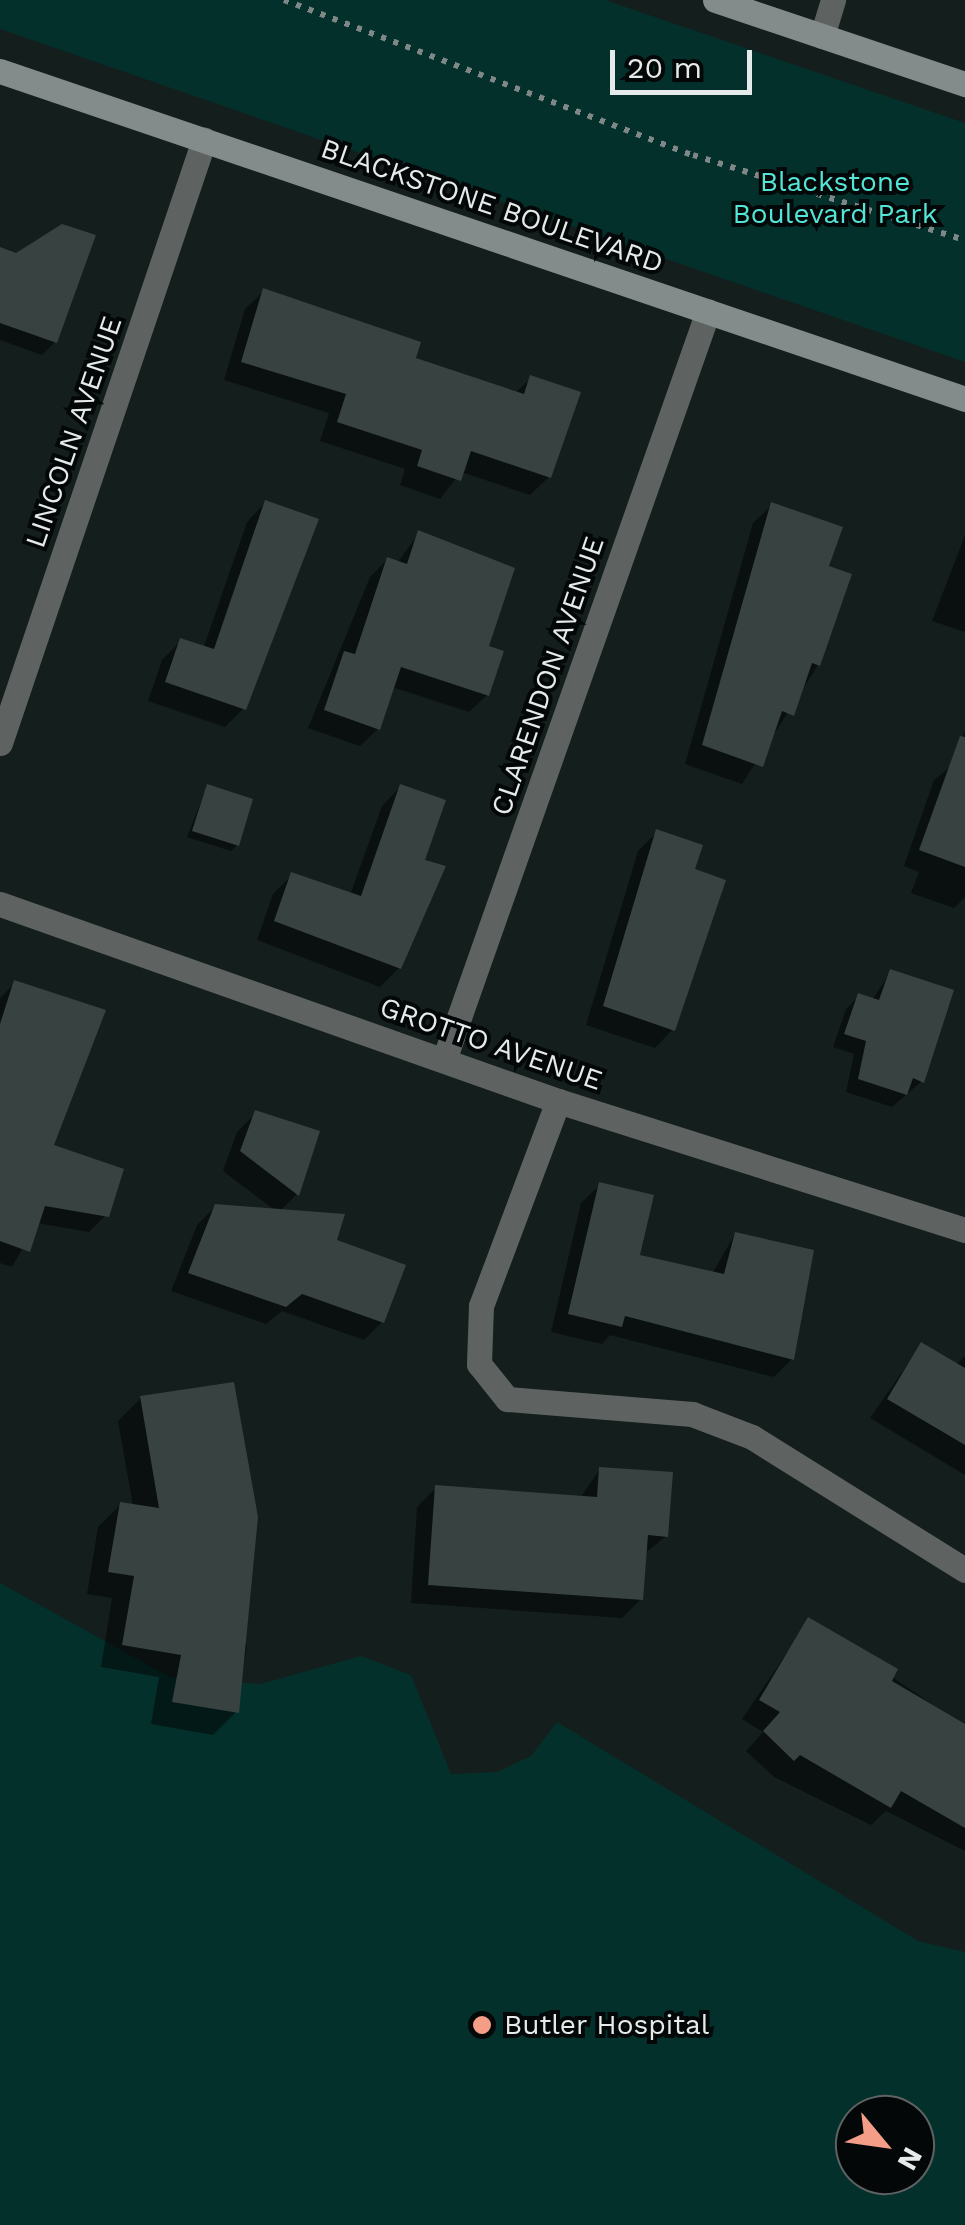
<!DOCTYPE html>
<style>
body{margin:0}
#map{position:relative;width:965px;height:2225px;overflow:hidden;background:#141e1d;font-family:"Work Sans",sans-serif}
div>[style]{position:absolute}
.green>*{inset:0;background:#04302c}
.shadow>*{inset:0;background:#0007}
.building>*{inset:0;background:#374241}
.path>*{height:6px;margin-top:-3px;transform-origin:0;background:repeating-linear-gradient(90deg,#808887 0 5px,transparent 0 13px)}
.minor>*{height:25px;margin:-12.5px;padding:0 12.5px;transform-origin:12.5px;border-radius:12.5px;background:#5e6362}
.secondary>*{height:25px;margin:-12.5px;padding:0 12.5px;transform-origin:12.5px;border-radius:12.5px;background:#838c8b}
.dots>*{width:28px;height:28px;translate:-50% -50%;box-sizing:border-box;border:5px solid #040707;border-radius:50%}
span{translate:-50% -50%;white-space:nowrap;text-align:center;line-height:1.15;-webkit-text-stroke:8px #040707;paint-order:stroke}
.park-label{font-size:28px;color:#53e5d6}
.street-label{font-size:28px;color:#e5ebea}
.poi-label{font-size:28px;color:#e5ebea}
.left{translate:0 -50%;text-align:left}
.north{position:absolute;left:835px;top:2095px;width:100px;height:100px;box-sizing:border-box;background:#040707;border:2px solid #5e6262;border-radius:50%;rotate:119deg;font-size:28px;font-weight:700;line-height:40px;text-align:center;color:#e5ebea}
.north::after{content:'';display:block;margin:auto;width:35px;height:45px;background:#f49e87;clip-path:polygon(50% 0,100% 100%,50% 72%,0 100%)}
.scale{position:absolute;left:610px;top:50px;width:142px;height:45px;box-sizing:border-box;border:5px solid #e5ebea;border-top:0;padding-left:12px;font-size:30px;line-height:35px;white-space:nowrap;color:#e5ebea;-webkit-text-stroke:8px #040707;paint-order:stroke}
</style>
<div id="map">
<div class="green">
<div style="clip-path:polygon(0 0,605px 0,965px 123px,965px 362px,0 29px)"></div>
<div style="clip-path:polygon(evenodd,0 1583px,170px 1677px,260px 1684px,361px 1656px,411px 1675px,451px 1774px,497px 1772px,531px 1756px,557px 1722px,918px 1941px,965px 1952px,965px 2225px,0 2225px,0 1583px,855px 2115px,915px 2115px,915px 2175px,855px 2175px,855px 2115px)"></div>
</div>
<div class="shadow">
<div style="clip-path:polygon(0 250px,55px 342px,42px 355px,0 340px)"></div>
<div style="clip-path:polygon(264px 291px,413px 360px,514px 394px,531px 378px,549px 477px,530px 495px,461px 472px,440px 499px,400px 485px,405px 469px,320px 441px,329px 413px,224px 380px,245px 309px)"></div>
<div style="clip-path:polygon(265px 503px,244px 708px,225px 727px,148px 701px,162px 660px,181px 641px,203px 649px,247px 522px)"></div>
<div style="clip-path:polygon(772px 505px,826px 567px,818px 665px,742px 784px,685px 764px,753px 523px)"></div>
<div style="clip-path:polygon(419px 533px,486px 647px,487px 695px,469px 712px,392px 687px,378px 729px,360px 746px,308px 728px,370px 577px,387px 560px,397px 563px)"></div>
<div style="clip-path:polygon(965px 535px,965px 632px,932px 621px)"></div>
<div style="clip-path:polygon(965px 730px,965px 897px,954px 908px,911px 893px,919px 872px,904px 866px,934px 780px,954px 764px)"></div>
<div style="clip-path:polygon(207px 787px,237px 845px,231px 851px,187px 837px)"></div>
<div style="clip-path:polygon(400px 787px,422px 861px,399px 968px,380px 987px,257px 940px,273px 894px,292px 875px,350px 895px,382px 806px)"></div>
<div style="clip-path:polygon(657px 832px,691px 871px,673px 1029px,655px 1048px,586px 1025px,638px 851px)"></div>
<div style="clip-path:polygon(891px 972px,922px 1081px,892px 1107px,846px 1092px,854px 1054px,833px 1047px,846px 1009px,859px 996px,872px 1000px)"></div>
<div style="clip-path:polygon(15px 983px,51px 1147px,106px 1215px,89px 1232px,37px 1223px,12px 1267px,0 1263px,0 998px)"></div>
<div style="clip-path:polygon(256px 1113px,316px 1133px,296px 1195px,280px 1211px,334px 1242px,382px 1322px,364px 1340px,282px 1311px,266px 1324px,171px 1291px,197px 1225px,216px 1206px,276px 1211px,223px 1171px,237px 1132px)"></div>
<div style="clip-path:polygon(600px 1185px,637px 1256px,712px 1274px,735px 1234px,792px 1359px,774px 1377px,610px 1335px,602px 1344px,551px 1332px,581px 1203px)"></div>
<div style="clip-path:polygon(921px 1345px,956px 1365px,965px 1356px,965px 1475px,870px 1418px)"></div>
<div style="clip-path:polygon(141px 1398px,237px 1644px,247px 1645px,236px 1712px,213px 1735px,151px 1724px,159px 1677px,101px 1667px,112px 1598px,87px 1594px,98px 1527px,121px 1504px,133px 1506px,118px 1421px)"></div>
<div style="clip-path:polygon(600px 1469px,666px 1536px,644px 1554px,641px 1599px,622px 1618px,411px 1603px,417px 1507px,436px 1488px,580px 1498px)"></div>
<div style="clip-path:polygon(809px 1620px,965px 1727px,965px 1851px,886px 1811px,871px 1825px,774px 1777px,746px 1751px,763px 1732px,742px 1719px)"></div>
</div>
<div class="building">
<div style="clip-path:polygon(62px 224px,96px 235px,57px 343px,0 323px,0 247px,16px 253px)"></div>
<div style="clip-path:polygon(263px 288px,421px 342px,416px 358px,524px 394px,530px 375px,581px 392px,551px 478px,471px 451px,461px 481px,417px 466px,422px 450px,337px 422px,346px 394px,241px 362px)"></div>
<div style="clip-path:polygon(265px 500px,319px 519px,246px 710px,165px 682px,180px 638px,214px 649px)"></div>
<div style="clip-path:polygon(771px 502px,843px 527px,829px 566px,852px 574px,820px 666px,812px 663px,794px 716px,782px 711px,763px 767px,702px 745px)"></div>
<div style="clip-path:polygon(418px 530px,515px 568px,489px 646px,504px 651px,489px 696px,401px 667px,380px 730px,324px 710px,344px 651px,355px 654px,387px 557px,407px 564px)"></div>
<div style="clip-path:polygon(960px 736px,965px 737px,965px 867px,919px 850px)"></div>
<div style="clip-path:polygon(207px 784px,253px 799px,239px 846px,192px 831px)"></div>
<div style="clip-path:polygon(400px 784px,446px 800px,425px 860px,446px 866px,401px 969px,274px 921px,291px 872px,361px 896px)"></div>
<div style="clip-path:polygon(656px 829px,703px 845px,695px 869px,726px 880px,675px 1031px,603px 1006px)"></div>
<div style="clip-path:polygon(890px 969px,954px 990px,924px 1083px,913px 1078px,907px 1095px,858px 1079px,866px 1041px,844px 1034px,858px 993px,879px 1000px)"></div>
<div style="clip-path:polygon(14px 980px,106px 1010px,54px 1145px,124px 1169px,109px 1217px,45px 1206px,30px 1252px,0 1241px,0 1024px)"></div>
<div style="clip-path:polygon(255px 1110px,320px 1131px,299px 1196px,240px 1151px)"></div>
<div style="clip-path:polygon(599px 1182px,654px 1195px,640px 1255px,724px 1274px,735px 1232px,814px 1250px,794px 1360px,625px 1316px,622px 1327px,568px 1314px)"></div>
<div style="clip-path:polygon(215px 1204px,345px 1214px,337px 1240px,406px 1265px,384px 1323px,302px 1294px,286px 1307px,188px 1273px)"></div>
<div style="clip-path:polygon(921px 1342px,965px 1368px,965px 1445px,887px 1399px)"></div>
<div style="clip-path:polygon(234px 1382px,258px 1517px,239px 1713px,172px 1702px,181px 1655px,122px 1645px,134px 1576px,108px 1572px,120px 1502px,159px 1508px,140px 1396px)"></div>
<div style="clip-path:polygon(599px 1467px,673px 1472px,668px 1537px,648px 1535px,643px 1600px,428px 1585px,435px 1485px,597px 1497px)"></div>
<div style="clip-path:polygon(808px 1617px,898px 1669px,892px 1681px,965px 1724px,965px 1828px,901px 1791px,891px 1808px,800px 1755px,794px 1761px,763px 1731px,780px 1712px,759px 1700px)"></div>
</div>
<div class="path">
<div style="left:284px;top:0;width:437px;rotate:20.8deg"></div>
<div style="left:693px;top:155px;width:285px;rotate:17.4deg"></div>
</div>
<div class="minor">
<div style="left:822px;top:36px;width:38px;rotate:-73deg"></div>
<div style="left:0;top:743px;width:637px;rotate:-71.31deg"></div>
<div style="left:0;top:904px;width:592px;rotate:19.45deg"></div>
<div style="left:558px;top:1101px;width:427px;rotate:17.6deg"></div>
<div style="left:444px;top:1060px;width:794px;rotate:-70.58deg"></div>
<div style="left:558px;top:1101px;width:219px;rotate:110.6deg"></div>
<div style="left:481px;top:1306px;width:58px;rotate:92deg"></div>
<div style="left:479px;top:1364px;width:45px;rotate:51.3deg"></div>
<div style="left:507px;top:1399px;width:186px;rotate:4.6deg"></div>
<div style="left:692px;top:1414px;width:64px;rotate:21deg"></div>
<div style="left:752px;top:1437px;width:251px;rotate:32deg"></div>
</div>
<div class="secondary">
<div style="left:715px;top:0;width:264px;rotate:18.6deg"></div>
<div style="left:0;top:71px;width:1019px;rotate:18.77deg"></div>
</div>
<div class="dots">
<div style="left:482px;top:2025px;background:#f49e87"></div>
</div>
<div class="park-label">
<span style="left:835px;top:198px">Blackstone<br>Boulevard Park</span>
</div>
<div class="street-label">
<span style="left:492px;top:206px;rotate:19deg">BLACKSTONE BOULEVARD</span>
<span style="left:74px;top:432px;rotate:-71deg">LINCOLN AVENUE</span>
<span style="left:548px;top:676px;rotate:-71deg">CLARENDON AVENUE</span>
<span style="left:491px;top:1044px;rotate:19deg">GROTTO AVENUE</span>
</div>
<div class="poi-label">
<span class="left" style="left:504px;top:2025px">Butler Hospital</span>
</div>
<div class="north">N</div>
<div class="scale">20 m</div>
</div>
